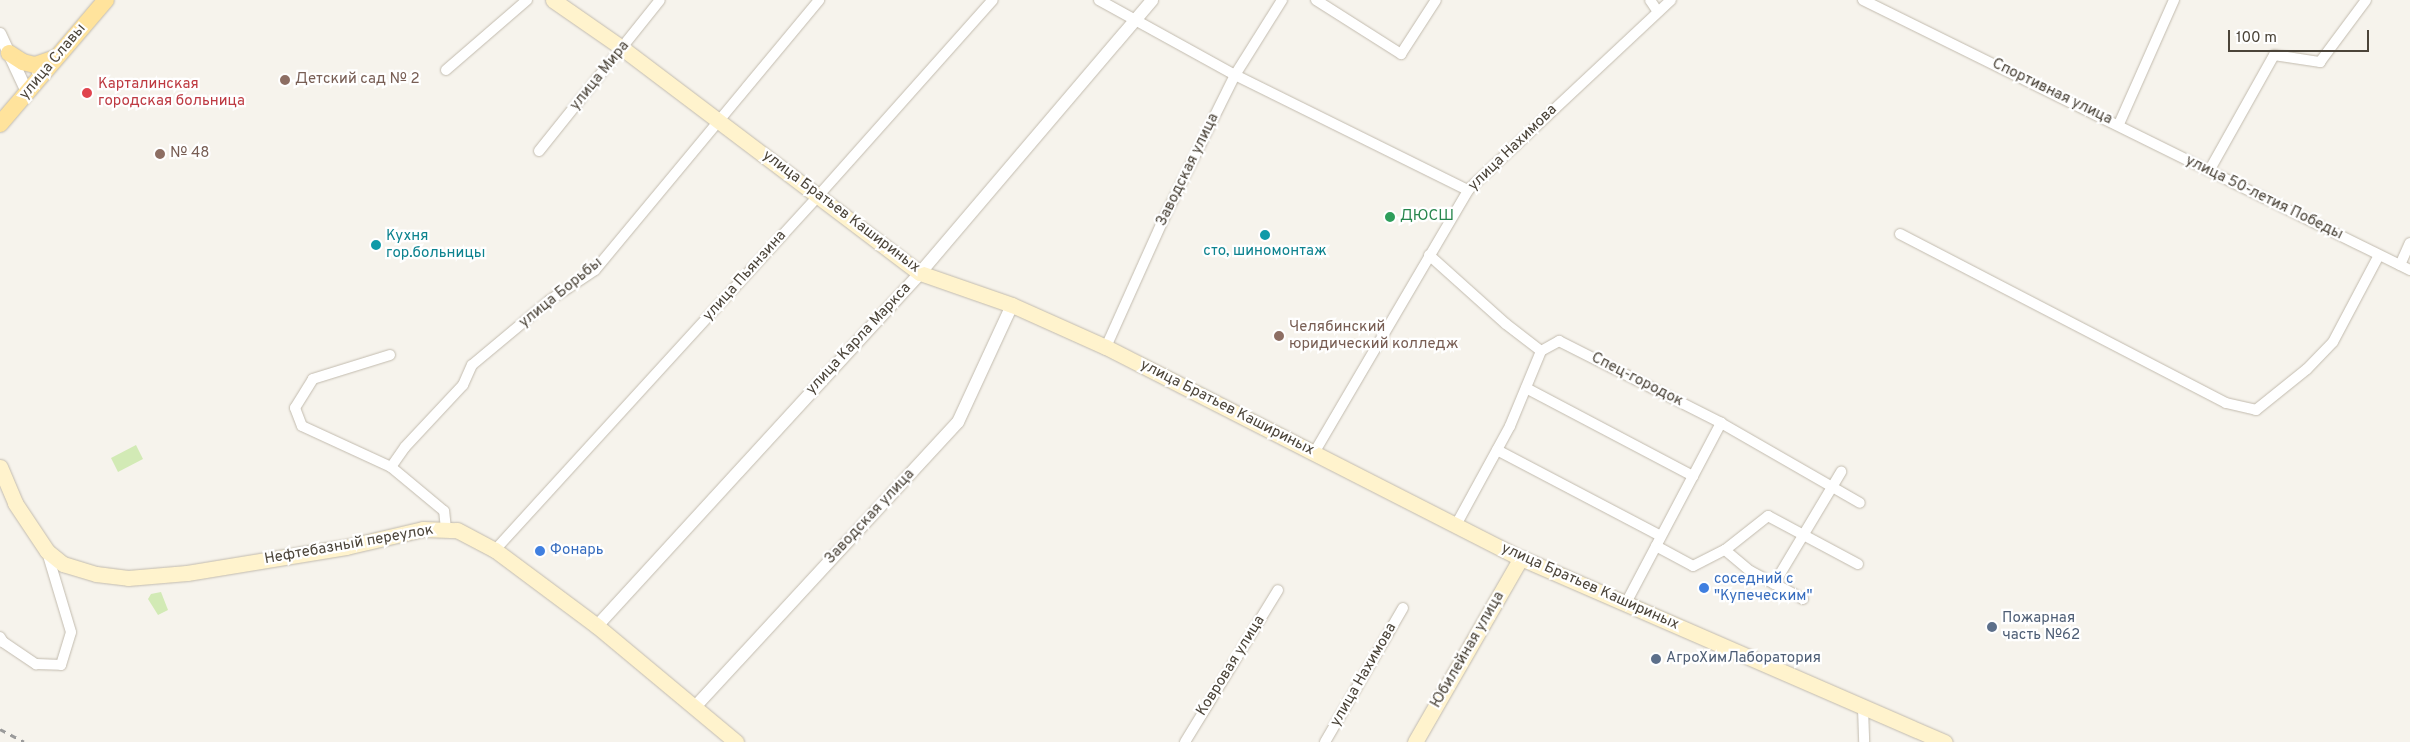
<!DOCTYPE html>
<meta charset="utf-8">
<style>
body{margin:0}
#map{position:relative;width:2410px;height:742px;overflow:hidden;background:#f6f3ec;font-family:Overpass,sans-serif}
div>[style]{position:absolute}
.green>*{inset:0;background:#d2eab5}
.roads{filter:drop-shadow(0 0 1px #c2bbae) drop-shadow(0 0 1px #c2bbae)}
.minor>*{height:10px;margin:-5px;padding:0 5px;transform-origin:5px;border-radius:5px;background:#fff}
.tertiary>*{height:12px;margin:-6px;padding:0 6px;transform-origin:6px;border-radius:6px;background:#fff}
.secondary>*{height:15px;margin:-7.5px;padding:0 7.5px;transform-origin:7.5px;border-radius:7.5px;background:#fff3cd}
.primary>*{height:16px;margin:-8px;padding:0 8px;transform-origin:8px;border-radius:8px;background:#ffe39c}
.rail>*{height:3px;margin-top:-1.5px;transform-origin:0;background:repeating-linear-gradient(90deg,#9a9a9a 0 6px,transparent 0 12px)}
.dots>*{width:14px;height:14px;translate:-50% -50%;box-sizing:border-box;border:2px solid #fff;border-radius:50%}
span{translate:-50% -50%;white-space:nowrap;text-align:center;line-height:1.15;-webkit-text-stroke:4.5px #fff;paint-order:stroke}
.street-label{font-size:15px;color:#4b4439}
.education-label{font-size:15px;color:#785e54}
.left{translate:0 -50%;text-align:left}
.health-label{font-size:15px;color:#be3a42}
.leisure-label{font-size:15px;color:#27864d}
.culture-label{font-size:15px;color:#0d838f}
.shop-label{font-size:15px;color:#366cbe}
.service-label{font-size:15px;color:#4e5e75}
.scale{position:absolute;left:2228px;top:30px;width:141px;height:22px;box-sizing:border-box;border:2px solid #4b4439;border-top:0;padding-left:6px;font-size:15px;line-height:18px;white-space:nowrap;color:#4b4439;-webkit-text-stroke:4px #fff;paint-order:stroke}
</style>
<div id="map">
<div class="green">
<div style="clip-path:polygon(136px 445px,143px 459px,118px 472px,111px 458px)"></div>
<div style="clip-path:polygon(161px 592px,168px 610px,158px 615px,148px 599px,151px 594px)"></div>
</div>
<div class="roads">
<div class="minor">
<div style="left:1099px;top:0;width:155px;rotate:28.9deg"></div>
<div style="left:1235px;top:75px;width:260px;rotate:26.3deg"></div>
<div style="left:1316px;top:0;width:101px;rotate:32.4deg"></div>
<div style="left:1401px;top:54px;width:64px;rotate:-57.1deg"></div>
<div style="left:1650px;top:0;width:14px;rotate:56deg"></div>
<div style="left:1863px;top:0;width:610px;rotate:26.27deg"></div>
<div style="left:446px;top:70px;width:107px;rotate:-40.8deg"></div>
<div style="left:2119px;top:124px;width:136px;rotate:-66.1deg"></div>
<div style="left:539px;top:151px;width:193px;rotate:-51.3deg"></div>
<div style="left:2209px;top:171px;width:133px;rotate:-60.7deg"></div>
<div style="left:2274px;top:55px;width:47px;rotate:8.7deg"></div>
<div style="left:2320px;top:62px;width:77px;rotate:-53.4deg"></div>
<div style="left:1900px;top:234px;width:367px;rotate:27.4deg"></div>
<div style="left:2226px;top:403px;width:31px;rotate:13deg"></div>
<div style="left:2256px;top:410px;width:65px;rotate:-38.8deg"></div>
<div style="left:2307px;top:369px;width:37px;rotate:-46deg"></div>
<div style="left:2333px;top:342px;width:98px;rotate:-62.1deg"></div>
<div style="left:1429px;top:255px;width:103px;rotate:41.9deg"></div>
<div style="left:1506px;top:324px;width:44px;rotate:37.6deg"></div>
<div style="left:1541px;top:351px;width:21px;rotate:-29deg"></div>
<div style="left:1559px;top:341px;width:182px;rotate:26.8deg"></div>
<div style="left:1721px;top:423px;width:160px;rotate:29.9deg"></div>
<div style="left:2400px;top:265px;width:24px;rotate:-66deg"></div>
<div style="left:1106px;top:347px;width:139px;rotate:-65.8deg"></div>
<div style="left:1163px;top:220px;width:162px;rotate:-63.6deg"></div>
<div style="left:1235px;top:75px;width:89px;rotate:-57.9deg"></div>
<div style="left:390px;top:355px;width:81px;rotate:162.7deg"></div>
<div style="left:313px;top:379px;width:34px;rotate:122deg"></div>
<div style="left:295px;top:408px;width:19px;rotate:69deg"></div>
<div style="left:302px;top:426px;width:98px;rotate:24.7deg"></div>
<div style="left:1526px;top:388px;width:189px;rotate:27.8deg"></div>
<div style="left:1497px;top:450px;width:185px;rotate:27.7deg"></div>
<div style="left:1314px;top:453px;width:305px;rotate:-59.6deg"></div>
<div style="left:1468px;top:190px;width:278px;rotate:-43.1deg"></div>
<div style="left:1456px;top:525px;width:113px;rotate:-61.4deg"></div>
<div style="left:1510px;top:426px;width:81px;rotate:-67.5deg"></div>
<div style="left:446px;top:529px;width:18px;rotate:-96deg"></div>
<div style="left:444px;top:511px;width:69px;rotate:-140.3deg"></div>
<div style="left:391px;top:467px;width:24px;rotate:-55deg"></div>
<div style="left:405px;top:447px;width:85px;rotate:-46.9deg"></div>
<div style="left:463px;top:385px;width:22px;rotate:-66deg"></div>
<div style="left:472px;top:365px;width:102px;rotate:-39.8deg"></div>
<div style="left:550px;top:300px;width:54px;rotate:-33.7deg"></div>
<div style="left:595px;top:270px;width:351px;rotate:-50.3deg"></div>
<div style="left:1656px;top:546px;width:42px;rotate:28.4deg"></div>
<div style="left:1693px;top:566px;width:36px;rotate:-27deg"></div>
<div style="left:1725px;top:550px;width:55px;rotate:-38.3deg"></div>
<div style="left:1768px;top:516px;width:102px;rotate:28.1deg"></div>
<div style="left:495px;top:550px;width:481px;rotate:-47.6deg"></div>
<div style="left:819px;top:195px;width:261px;rotate:-48.3deg"></div>
<div style="left:1725px;top:550px;width:33px;rotate:40deg"></div>
<div style="left:1750px;top:571px;width:60px;rotate:27.8deg"></div>
<div style="left:1774px;top:584px;width:131px;rotate:-59.1deg"></div>
<div style="left:1626px;top:603px;width:204px;rotate:-62.2deg"></div>
<div style="left:0;top:637px;width:6px;rotate:59deg"></div>
<div style="left:3px;top:642px;width:40px;rotate:34deg"></div>
<div style="left:36px;top:664px;width:25px;rotate:2deg"></div>
<div style="left:61px;top:665px;width:34px;rotate:-73deg"></div>
<div style="left:71px;top:632px;width:84px;rotate:-106.7deg"></div>
<div style="left:1863px;top:708px;width:34px;rotate:88deg"></div>
<div style="left:1185px;top:742px;width:178px;rotate:-58.5deg"></div>
<div style="left:1325px;top:742px;width:155px;rotate:-59.8deg"></div>
</div>
<div class="tertiary">
<div style="left:0;top:34px;width:64px;rotate:65deg"></div>
<div style="left:597px;top:626px;width:478px;rotate:-47.5deg"></div>
<div style="left:920px;top:273px;width:358px;rotate:-49.6deg"></div>
<div style="left:694px;top:708px;width:389px;rotate:-47.3deg"></div>
<div style="left:958px;top:422px;width:129px;rotate:-65.2deg"></div>
</div>
<div class="secondary">
<div style="left:553px;top:0;width:84px;rotate:34.8deg"></div>
<div style="left:622px;top:48px;width:373px;rotate:37.1deg"></div>
<div style="left:920px;top:273px;width:97px;rotate:19.2deg"></div>
<div style="left:1012px;top:305px;width:103px;rotate:24.1deg"></div>
<div style="left:1106px;top:347px;width:466px;rotate:27deg"></div>
<div style="left:1521px;top:558px;width:462px;rotate:23.5deg"></div>
<div style="left:0;top:467px;width:39px;rotate:67deg"></div>
<div style="left:15px;top:503px;width:58px;rotate:56.3deg"></div>
<div style="left:47px;top:551px;width:21px;rotate:39deg"></div>
<div style="left:63px;top:564px;width:34px;rotate:17deg"></div>
<div style="left:96px;top:574px;width:32px;rotate:7deg"></div>
<div style="left:128px;top:578px;width:59px;rotate:-4.8deg"></div>
<div style="left:187px;top:573px;width:161px;rotate:-9.3deg"></div>
<div style="left:346px;top:547px;width:79px;rotate:-13.2deg"></div>
<div style="left:423px;top:529px;width:34px;rotate:2deg"></div>
<div style="left:457px;top:530px;width:43px;rotate:27.8deg"></div>
<div style="left:495px;top:550px;width:127px;rotate:36.7deg"></div>
<div style="left:597px;top:626px;width:181px;rotate:39.8deg"></div>
<div style="left:1415px;top:742px;width:212px;rotate:-60.1deg"></div>
</div>
<div class="primary">
<div style="left:9px;top:53px;width:17px;rotate:33deg"></div>
<div style="left:23px;top:62px;width:12px;rotate:14deg"></div>
<div style="left:35px;top:65px;width:21px;rotate:-19deg"></div>
<div style="left:0;top:124px;width:163px;rotate:-49.5deg"></div>
</div>
</div>
<div class="rail">
<div style="left:0;top:729px;width:27px;rotate:28deg"></div>
</div>
<div class="dots">
<div style="left:285px;top:80px;background:#8d6e63"></div>
<div style="left:87px;top:93px;background:#e0444e"></div>
<div style="left:160px;top:154px;background:#8d6e63"></div>
<div style="left:1390px;top:217px;background:#2e9e5b"></div>
<div style="left:1265px;top:235px;background:#0f9aa8"></div>
<div style="left:376px;top:245px;background:#0f9aa8"></div>
<div style="left:1279px;top:336px;background:#8d6e63"></div>
<div style="left:540px;top:551px;background:#3f7fe0"></div>
<div style="left:1704px;top:588px;background:#3f7fe0"></div>
<div style="left:1992px;top:627px;background:#5c6f8a"></div>
<div style="left:1656px;top:659px;background:#5c6f8a"></div>
</div>
<div class="street-label">
<span style="left:53px;top:62px;rotate:-50deg">улица Славы</span>
<span style="left:600px;top:76px;rotate:-51deg">улица Мира</span>
<span style="left:2052px;top:92px;rotate:26deg">Спортивная улица</span>
<span style="left:1513px;top:148px;rotate:-44deg">улица Нахимова</span>
<span style="left:1188px;top:170px;rotate:-64deg">Заводская улица</span>
<span style="left:2264px;top:198px;rotate:26deg">улица 50-летия Победы</span>
<span style="left:841px;top:212px;rotate:37deg">улица Братьев Кашириных</span>
<span style="left:745px;top:276px;rotate:-48deg">улица Пьянзина</span>
<span style="left:561px;top:293px;rotate:-39deg">улица Борьбы</span>
<span style="left:859px;top:339px;rotate:-47deg">улица Карла Маркса</span>
<span style="left:1637px;top:380px;rotate:27deg">Спец-городок</span>
<span style="left:1227px;top:408px;rotate:27deg">улица Братьев Кашириных</span>
<span style="left:870px;top:517px;rotate:-47deg">Заводская улица</span>
<span style="left:349px;top:545px;rotate:-10deg">Нефтебазный переулок</span>
<span style="left:1590px;top:587px;rotate:24deg">улица Братьев Кашириных</span>
<span style="left:1468px;top:650px;rotate:-60deg">Юбилейная улица</span>
<span style="left:1231px;top:666px;rotate:-58deg">Ковровая улица</span>
<span style="left:1364px;top:675px;rotate:-60deg">улица Нахимова</span>
</div>
<div class="education-label">
<span class="left" style="left:295px;top:80px">Детский сад № 2</span>
<span class="left" style="left:170px;top:154px">№ 48</span>
<span class="left" style="left:1289px;top:336px">Челябинский<br>юридический колледж</span>
</div>
<div class="health-label">
<span class="left" style="left:98px;top:93px">Карталинская<br>городская больница</span>
</div>
<div class="leisure-label">
<span class="left" style="left:1400px;top:217px">ДЮСШ</span>
</div>
<div class="culture-label">
<span class="left" style="left:386px;top:245px">Кухня<br>гор.больницы</span>
<span style="left:1265px;top:252px">сто, шиномонтаж</span>
</div>
<div class="shop-label">
<span class="left" style="left:550px;top:551px">Фонарь</span>
<span class="left" style="left:1714px;top:588px">соседний с<br>"Купеческим"</span>
</div>
<div class="service-label">
<span class="left" style="left:2002px;top:627px">Пожарная<br>часть №62</span>
<span class="left" style="left:1666px;top:659px">АгроХимЛаборатория</span>
</div>
<div class="scale">100 m</div>
</div>
